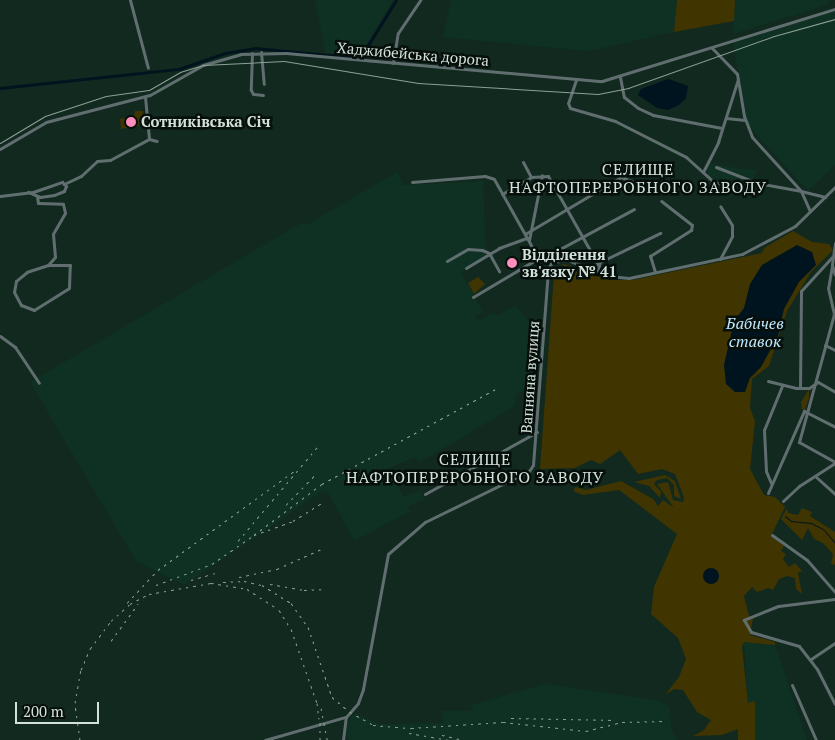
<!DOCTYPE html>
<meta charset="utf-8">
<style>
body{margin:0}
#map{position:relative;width:835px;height:740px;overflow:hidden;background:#11291f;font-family:"PT Serif",serif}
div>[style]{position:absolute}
.built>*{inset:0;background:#0f3123}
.green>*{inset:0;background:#403500}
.water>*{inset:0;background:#00141f}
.round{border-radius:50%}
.stream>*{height:1px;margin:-0.5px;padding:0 0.5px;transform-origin:0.5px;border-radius:0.5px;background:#00141f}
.canal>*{height:3px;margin:-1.5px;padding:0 1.5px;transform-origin:1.5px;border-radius:1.5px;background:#00141f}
.minor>*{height:3px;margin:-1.5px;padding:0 1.5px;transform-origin:1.5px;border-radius:1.5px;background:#616e6f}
.tram>*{height:1px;margin:-0.5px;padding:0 0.5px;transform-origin:0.5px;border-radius:0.5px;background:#8ea097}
.rail>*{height:1px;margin-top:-0.5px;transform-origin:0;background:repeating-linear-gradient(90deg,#8ea097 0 2.5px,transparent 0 7.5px)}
.dots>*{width:14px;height:14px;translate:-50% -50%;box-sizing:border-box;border:2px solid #060f0b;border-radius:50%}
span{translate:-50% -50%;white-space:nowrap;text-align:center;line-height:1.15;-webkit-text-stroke:5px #060f0b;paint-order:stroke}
.street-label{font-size:15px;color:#d2e1d9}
.poi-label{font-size:15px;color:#d2e1d9;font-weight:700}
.left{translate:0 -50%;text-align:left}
.neighbourhood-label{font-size:16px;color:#d2e1d9;letter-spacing:1px}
.water-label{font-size:16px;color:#bfe7fc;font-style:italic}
.scale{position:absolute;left:15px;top:702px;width:84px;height:22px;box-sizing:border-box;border:2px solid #d2e1d9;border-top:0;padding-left:6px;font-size:15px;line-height:18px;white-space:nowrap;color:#d2e1d9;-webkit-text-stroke:4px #060f0b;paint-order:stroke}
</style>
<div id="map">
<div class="built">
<div style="clip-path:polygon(315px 0,393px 0,360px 55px,325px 53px)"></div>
<div style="clip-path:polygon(451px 0,677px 0,674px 32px,588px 51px,443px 37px)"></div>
<div style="clip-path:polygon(735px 0,831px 0,827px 5px,733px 34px)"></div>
<div style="clip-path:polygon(835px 10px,835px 165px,808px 191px,747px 124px,733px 42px)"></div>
<div style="clip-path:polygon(711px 163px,741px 169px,758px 170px,753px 179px,711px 179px,707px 172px)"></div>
<div style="clip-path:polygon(397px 172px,403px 185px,483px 181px,486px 255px,461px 272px,483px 312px,476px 316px,478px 321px,494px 312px,497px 316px,515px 305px,532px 325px,542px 344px,538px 382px,516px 395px,515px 406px,434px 454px,418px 462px,415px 457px,389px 468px,403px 497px,420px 490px,424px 499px,408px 507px,410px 511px,354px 541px,329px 494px,323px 491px,184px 585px,136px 561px,30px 382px,303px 222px,306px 225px)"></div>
<div style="clip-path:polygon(744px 642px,775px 645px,807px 740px,755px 740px,755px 701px,748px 703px)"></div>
<div style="clip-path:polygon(545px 684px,654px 700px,669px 706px,672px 731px,677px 740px,347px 740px,346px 726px,354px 713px,381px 724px,443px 723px,441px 711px,473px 711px,471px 705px)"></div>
</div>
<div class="green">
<div style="clip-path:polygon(677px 0,735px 0,734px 21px,674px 32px)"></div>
<div style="clip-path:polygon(135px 111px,143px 111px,142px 125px,121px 129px,120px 119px,134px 116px)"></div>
<div style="clip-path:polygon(793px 231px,812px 242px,829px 244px,833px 250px,811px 272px,787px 311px,769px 366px,752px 379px,750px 408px,755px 421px,750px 469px,764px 495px,775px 497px,785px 507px,771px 536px,784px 546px,781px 551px,786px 554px,783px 559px,789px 567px,795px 563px,802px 571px,798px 573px,802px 594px,796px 589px,795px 578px,787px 576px,779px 579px,773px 590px,768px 588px,757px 592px,752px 587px,744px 596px,749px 616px,753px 618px,750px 635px,775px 642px,775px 645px,744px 642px,742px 647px,748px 703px,755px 701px,755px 740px,738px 740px,738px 729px,722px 735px,693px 736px,704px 730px,711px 720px,697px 712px,683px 690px,674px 689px,665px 695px,679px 677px,686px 659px,678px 638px,651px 614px,654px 587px,677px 534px,619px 490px,583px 495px,573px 491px,576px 487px,586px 490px,621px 481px,653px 499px,658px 506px,663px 500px,674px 508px,657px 484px,668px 482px,673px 500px,683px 502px,684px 497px,675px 474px,662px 469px,638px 474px,620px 450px,600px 464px,591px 460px,575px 468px,540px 469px,554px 274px,566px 275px,565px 266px,561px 265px,564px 264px,612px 280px,633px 280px,762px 253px,764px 248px)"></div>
<div style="clip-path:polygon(478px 277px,485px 284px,474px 294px,468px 283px)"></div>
<div style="clip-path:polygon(809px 389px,809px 398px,805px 409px,802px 410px,801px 402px)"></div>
<div style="clip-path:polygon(665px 475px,675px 481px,681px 499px,674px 496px,674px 485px,667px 478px,657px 480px,654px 484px,661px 492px,660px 498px,649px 486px,634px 482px)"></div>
<div style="clip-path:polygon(787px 508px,788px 513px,798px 515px,802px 508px,812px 512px,810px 516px,835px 532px,835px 565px,831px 564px,833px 554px,823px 543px,814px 539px,808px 528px,802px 540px,781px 519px)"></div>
</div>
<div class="water">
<div style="clip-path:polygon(668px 79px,688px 86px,686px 98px,679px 105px,668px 110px,657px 108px,638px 95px,641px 89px)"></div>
<div style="clip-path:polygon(797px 245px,812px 252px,816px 265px,799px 282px,784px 309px,778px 336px,761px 367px,750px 378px,745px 392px,735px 392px,726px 384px,724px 365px,734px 321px,744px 308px,750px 284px,762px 265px)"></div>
<div class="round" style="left:703px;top:568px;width:16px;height:16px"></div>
</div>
<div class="stream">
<div style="left:785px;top:516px;width:8px;rotate:40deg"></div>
<div style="left:791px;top:521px;width:20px;rotate:6deg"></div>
<div style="left:811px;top:523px;width:13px;rotate:27deg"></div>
<div style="left:823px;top:529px;width:18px;rotate:49deg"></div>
</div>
<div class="canal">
<div style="left:0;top:88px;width:180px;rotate:-6.1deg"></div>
<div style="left:179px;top:69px;width:49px;rotate:-19.2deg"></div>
<div style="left:225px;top:53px;width:30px;rotate:-9deg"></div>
<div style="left:255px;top:48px;width:105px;rotate:5.4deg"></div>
<div style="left:360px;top:58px;width:68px;rotate:-58.2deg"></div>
</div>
<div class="minor">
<div style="left:130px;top:0;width:70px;rotate:75.2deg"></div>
<div style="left:712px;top:48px;width:36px;rotate:46deg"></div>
<div style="left:737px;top:74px;width:43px;rotate:80.5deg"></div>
<div style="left:744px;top:116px;width:22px;rotate:69deg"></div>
<div style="left:752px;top:137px;width:73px;rotate:47.8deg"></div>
<div style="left:801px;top:191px;width:25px;rotate:14deg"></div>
<div style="left:261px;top:52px;width:32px;rotate:85deg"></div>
<div style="left:252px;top:53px;width:37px;rotate:92deg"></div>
<div style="left:251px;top:90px;width:4px;rotate:63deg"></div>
<div style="left:253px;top:94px;width:10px;rotate:6deg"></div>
<div style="left:393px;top:63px;width:30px;rotate:-81deg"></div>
<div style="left:398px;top:33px;width:40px;rotate:-56deg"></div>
<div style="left:620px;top:77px;width:20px;rotate:79deg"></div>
<div style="left:624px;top:97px;width:18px;rotate:38deg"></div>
<div style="left:638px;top:108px;width:17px;rotate:25deg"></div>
<div style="left:653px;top:115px;width:70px;rotate:10.7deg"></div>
<div style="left:576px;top:80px;width:24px;rotate:109deg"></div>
<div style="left:568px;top:103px;width:5px;rotate:68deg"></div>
<div style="left:570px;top:108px;width:47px;rotate:16.1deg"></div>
<div style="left:615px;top:121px;width:80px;rotate:26.9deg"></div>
<div style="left:686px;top:157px;width:39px;rotate:42deg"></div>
<div style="left:715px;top:183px;width:42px"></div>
<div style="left:757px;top:183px;width:45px;rotate:10.3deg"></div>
<div style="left:801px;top:191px;width:22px;rotate:66deg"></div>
<div style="left:726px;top:118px;width:19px;rotate:6deg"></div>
<div style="left:149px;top:139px;width:8px;rotate:14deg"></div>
<div style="left:0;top:149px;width:53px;rotate:-30.4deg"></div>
<div style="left:46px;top:122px;width:107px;rotate:-14.6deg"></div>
<div style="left:150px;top:95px;width:61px;rotate:-29.5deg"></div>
<div style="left:203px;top:65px;width:40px;rotate:-16deg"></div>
<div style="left:241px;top:54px;width:45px;rotate:-1.3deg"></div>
<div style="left:286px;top:53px;width:317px;rotate:5.1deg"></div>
<div style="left:602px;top:81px;width:244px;rotate:-17.2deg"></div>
<div style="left:523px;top:162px;width:17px;rotate:62deg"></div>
<div style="left:716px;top:167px;width:42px;rotate:21deg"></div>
<div style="left:703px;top:172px;width:34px;rotate:-63deg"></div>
<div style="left:718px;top:142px;width:66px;rotate:-72.4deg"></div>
<div style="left:412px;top:182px;width:73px;rotate:-4.7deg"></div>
<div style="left:485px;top:176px;width:9px;rotate:18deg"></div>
<div style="left:494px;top:179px;width:86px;rotate:60.8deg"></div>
<div style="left:536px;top:254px;width:19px;rotate:18deg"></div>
<div style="left:64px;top:184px;width:19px;rotate:-25deg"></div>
<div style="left:81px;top:176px;width:22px;rotate:-43deg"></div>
<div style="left:97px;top:161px;width:13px;rotate:-4deg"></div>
<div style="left:110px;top:160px;width:44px;rotate:-28.3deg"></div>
<div style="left:149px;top:139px;width:42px;rotate:-95.4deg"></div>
<div style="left:502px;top:194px;width:34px;rotate:-30deg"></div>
<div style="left:531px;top:177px;width:17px;rotate:-3deg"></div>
<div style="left:548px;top:176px;width:103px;rotate:60.5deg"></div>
<div style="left:0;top:196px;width:8px;rotate:-7deg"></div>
<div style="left:8px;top:195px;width:25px;rotate:-7deg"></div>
<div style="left:33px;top:192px;width:31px;rotate:-19deg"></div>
<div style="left:62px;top:182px;width:6px;rotate:45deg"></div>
<div style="left:66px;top:186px;width:5px;rotate:112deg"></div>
<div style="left:64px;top:191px;width:11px;rotate:158deg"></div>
<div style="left:54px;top:195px;width:14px;rotate:172deg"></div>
<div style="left:40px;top:197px;width:13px;rotate:-157deg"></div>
<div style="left:37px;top:196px;width:7px;rotate:82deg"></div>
<div style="left:38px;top:203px;width:25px;rotate:2deg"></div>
<div style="left:63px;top:204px;width:9px;rotate:77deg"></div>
<div style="left:65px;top:213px;width:24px;rotate:120deg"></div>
<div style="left:53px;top:234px;width:23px;rotate:85deg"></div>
<div style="left:55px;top:257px;width:11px;rotate:131deg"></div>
<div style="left:48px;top:265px;width:22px;rotate:162deg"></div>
<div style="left:27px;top:272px;width:14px;rotate:141deg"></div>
<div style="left:16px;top:281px;width:11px;rotate:100deg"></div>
<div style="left:14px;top:292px;width:15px;rotate:62deg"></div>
<div style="left:21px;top:305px;width:14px;rotate:21deg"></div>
<div style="left:34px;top:310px;width:41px;rotate:-32.2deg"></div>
<div style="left:69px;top:288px;width:23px;rotate:-88deg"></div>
<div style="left:70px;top:265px;width:22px;rotate:180deg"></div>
<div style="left:525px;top:234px;width:112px;rotate:-30.7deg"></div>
<div style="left:621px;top:177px;width:17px;rotate:21deg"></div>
<div style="left:529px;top:240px;width:66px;rotate:-78.7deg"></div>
<div style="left:835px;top:243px;width:22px;rotate:98deg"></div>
<div style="left:832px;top:265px;width:10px;rotate:73deg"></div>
<div style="left:545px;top:257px;width:101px;rotate:-28.3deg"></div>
<div style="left:720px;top:259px;width:26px;rotate:-62deg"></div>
<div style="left:732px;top:236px;width:11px;rotate:-90deg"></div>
<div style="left:732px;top:225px;width:22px;rotate:-122deg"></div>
<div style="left:447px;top:261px;width:24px;rotate:-30deg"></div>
<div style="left:468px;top:249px;width:14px;rotate:4deg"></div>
<div style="left:482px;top:250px;width:8px;rotate:23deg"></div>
<div style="left:489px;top:253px;width:21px;rotate:61deg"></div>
<div style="left:832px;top:266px;width:22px;rotate:100deg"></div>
<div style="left:828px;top:288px;width:27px;rotate:77deg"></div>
<div style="left:834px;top:314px;width:133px;rotate:105.3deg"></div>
<div style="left:799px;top:442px;width:41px;rotate:29.1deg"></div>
<div style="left:466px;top:268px;width:39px;rotate:-31deg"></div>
<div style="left:499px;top:248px;width:30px;rotate:-20deg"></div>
<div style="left:597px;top:271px;width:9px;rotate:-72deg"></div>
<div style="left:600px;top:262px;width:67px;rotate:-25.8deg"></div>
<div style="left:655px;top:272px;width:17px;rotate:-107deg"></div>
<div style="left:650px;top:256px;width:49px;rotate:-32.4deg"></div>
<div style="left:691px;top:230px;width:5px;rotate:-79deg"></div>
<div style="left:692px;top:225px;width:39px;rotate:-142deg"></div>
<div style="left:473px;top:297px;width:80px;rotate:-30.7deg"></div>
<div style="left:0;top:336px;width:19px;rotate:36deg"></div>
<div style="left:15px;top:347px;width:43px;rotate:56.3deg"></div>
<div style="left:825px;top:345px;width:11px;rotate:27deg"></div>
<div style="left:768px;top:381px;width:29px;rotate:14deg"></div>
<div style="left:796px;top:388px;width:13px"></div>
<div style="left:809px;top:388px;width:11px;rotate:-34deg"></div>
<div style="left:818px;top:382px;width:20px;rotate:30deg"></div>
<div style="left:800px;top:388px;width:97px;rotate:-89.4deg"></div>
<div style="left:801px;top:291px;width:46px;rotate:-47.6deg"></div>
<div style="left:815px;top:476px;width:27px;rotate:42deg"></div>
<div style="left:771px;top:483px;width:13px;rotate:-113deg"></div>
<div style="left:766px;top:471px;width:41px;rotate:-92.8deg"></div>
<div style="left:764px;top:430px;width:48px;rotate:-67.8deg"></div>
<div style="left:768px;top:493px;width:90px;rotate:-66.3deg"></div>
<div style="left:804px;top:411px;width:35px;rotate:27deg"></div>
<div style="left:425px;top:494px;width:128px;rotate:-29deg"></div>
<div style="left:783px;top:501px;width:22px;rotate:-43deg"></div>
<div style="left:799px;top:486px;width:43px;rotate:-32.6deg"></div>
<div style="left:772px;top:535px;width:43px;rotate:35.5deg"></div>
<div style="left:807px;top:560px;width:43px;rotate:48.8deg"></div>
<div style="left:835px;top:599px;width:57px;rotate:173deg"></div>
<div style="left:778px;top:606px;width:37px;rotate:158deg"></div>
<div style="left:744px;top:620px;width:14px;rotate:60deg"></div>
<div style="left:751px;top:632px;width:50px;rotate:16.3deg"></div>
<div style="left:799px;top:646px;width:29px;rotate:52deg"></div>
<div style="left:817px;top:669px;width:39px;rotate:63deg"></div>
<div style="left:811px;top:659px;width:29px;rotate:-34deg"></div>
<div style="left:792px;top:685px;width:60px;rotate:66.4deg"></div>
<div style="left:265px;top:740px;width:83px;rotate:-16deg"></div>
<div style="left:343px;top:740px;width:23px;rotate:-83deg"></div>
<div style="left:346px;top:717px;width:18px;rotate:-49deg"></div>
<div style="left:358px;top:703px;width:15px;rotate:-70deg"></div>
<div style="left:363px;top:689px;width:137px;rotate:-79.5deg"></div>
<div style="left:388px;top:554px;width:49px;rotate:-40.9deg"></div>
<div style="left:425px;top:522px;width:116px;rotate:-26.1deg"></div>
<div style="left:529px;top:471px;width:7px;rotate:-56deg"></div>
<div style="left:533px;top:465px;width:197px;rotate:-85.6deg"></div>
<div style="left:548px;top:269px;width:8px;rotate:-60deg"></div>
<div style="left:552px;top:262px;width:16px;rotate:-7deg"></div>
<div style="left:568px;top:260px;width:44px;rotate:21.3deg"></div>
<div style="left:609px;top:276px;width:20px;rotate:6deg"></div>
<div style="left:629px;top:278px;width:116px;rotate:-12deg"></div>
<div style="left:742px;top:254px;width:60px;rotate:-27.8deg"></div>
<div style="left:795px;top:226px;width:56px;rotate:-44.3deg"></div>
</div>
<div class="tram">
<div style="left:0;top:143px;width:52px;rotate:-31deg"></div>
<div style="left:45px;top:116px;width:64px;rotate:-18.2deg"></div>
<div style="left:106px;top:96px;width:43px;rotate:-7.9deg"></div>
<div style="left:149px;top:90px;width:36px;rotate:-30deg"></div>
<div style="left:180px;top:72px;width:24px;rotate:-17deg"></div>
<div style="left:203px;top:65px;width:81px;rotate:-2.8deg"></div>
<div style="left:284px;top:61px;width:136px;rotate:9.3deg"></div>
<div style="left:418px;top:83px;width:180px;rotate:3.5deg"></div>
<div style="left:598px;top:94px;width:31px;rotate:-11deg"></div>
<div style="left:628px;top:88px;width:155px;rotate:-19.6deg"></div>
<div style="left:774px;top:36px;width:63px;rotate:-15.6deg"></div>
</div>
<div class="rail">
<div style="left:286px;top:505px;width:45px;rotate:-45.9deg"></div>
<div style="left:254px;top:535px;width:85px;rotate:-36.9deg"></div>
<div style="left:322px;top:484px;width:200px;rotate:-28.7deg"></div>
<div style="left:238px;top:541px;width:126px;rotate:-49.8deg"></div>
<div style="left:239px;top:577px;width:39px;rotate:-12deg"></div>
<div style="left:277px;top:569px;width:48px;rotate:-24.4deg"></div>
<div style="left:191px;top:580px;width:25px;rotate:-16deg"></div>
<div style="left:223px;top:582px;width:21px;rotate:-3deg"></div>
<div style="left:244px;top:581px;width:18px;rotate:13deg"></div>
<div style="left:262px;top:585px;width:34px;rotate:32deg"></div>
<div style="left:291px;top:603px;width:29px;rotate:55deg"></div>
<div style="left:308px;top:627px;width:74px;rotate:71.1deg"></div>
<div style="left:332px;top:697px;width:23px;rotate:40deg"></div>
<div style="left:350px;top:712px;width:26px;rotate:29deg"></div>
<div style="left:373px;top:725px;width:38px;rotate:5deg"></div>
<div style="left:411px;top:728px;width:92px;rotate:-3.7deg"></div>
<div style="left:503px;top:722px;width:83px;rotate:6.2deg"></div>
<div style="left:586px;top:731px;width:37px;rotate:-14deg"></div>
<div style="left:622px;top:722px;width:44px;rotate:-1.3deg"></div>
<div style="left:270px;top:584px;width:35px;rotate:10deg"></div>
<div style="left:304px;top:590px;width:21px;rotate:-3deg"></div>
<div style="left:156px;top:585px;width:60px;rotate:-20.6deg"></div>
<div style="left:212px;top:564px;width:51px;rotate:-34.6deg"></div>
<div style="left:254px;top:535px;width:41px;rotate:-19.7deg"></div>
<div style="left:293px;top:521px;width:36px;rotate:-32deg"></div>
<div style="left:127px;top:603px;width:45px;rotate:-46.8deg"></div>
<div style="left:158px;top:570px;width:172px;rotate:-36deg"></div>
<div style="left:111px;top:641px;width:46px;rotate:-53.9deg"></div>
<div style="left:321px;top:708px;width:33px;rotate:79deg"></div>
<div style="left:511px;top:718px;width:105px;rotate:1.1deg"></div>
<div style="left:409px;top:733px;width:41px;rotate:9.9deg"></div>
<div style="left:442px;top:735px;width:23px;rotate:13deg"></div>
<div style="left:80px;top:740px;width:37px;rotate:-98deg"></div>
<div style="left:75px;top:703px;width:34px;rotate:-80deg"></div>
<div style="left:81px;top:670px;width:23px;rotate:-67deg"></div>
<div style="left:90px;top:649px;width:35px;rotate:-53deg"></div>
<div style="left:111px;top:621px;width:25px;rotate:-42deg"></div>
<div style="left:130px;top:604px;width:21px;rotate:-28deg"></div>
<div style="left:149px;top:594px;width:63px;rotate:-10.1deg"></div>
<div style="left:211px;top:583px;width:36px;rotate:9deg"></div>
<div style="left:247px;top:589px;width:38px;rotate:33deg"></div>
<div style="left:279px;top:610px;width:22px;rotate:58deg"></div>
<div style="left:291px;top:629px;width:78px;rotate:70.6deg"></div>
<div style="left:317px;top:703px;width:16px;rotate:83deg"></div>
<div style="left:320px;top:740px;width:20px;rotate:-90deg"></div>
</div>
<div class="dots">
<div style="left:131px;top:122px;background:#fe8ebb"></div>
<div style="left:512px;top:263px;background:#fe8ebb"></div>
</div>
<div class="street-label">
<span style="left:413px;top:54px;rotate:5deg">Хаджибейська дорога</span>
<span style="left:530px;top:377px;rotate:-86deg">Вапняна вулиця</span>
</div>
<div class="poi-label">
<span class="left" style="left:141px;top:122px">Сотниківська Січ</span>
<span class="left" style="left:522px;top:263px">Відділення<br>зв'язку № 41</span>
</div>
<div class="neighbourhood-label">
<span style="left:638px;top:178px">СЕЛИЩЕ<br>НАФТОПЕРЕРОБНОГО ЗАВОДУ</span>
<span style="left:475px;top:468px">СЕЛИЩЕ<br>НАФТОПЕРЕРОБНОГО ЗАВОДУ</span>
</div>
<div class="water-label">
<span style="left:755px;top:332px">Бабичев<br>ставок</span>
</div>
<div class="scale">200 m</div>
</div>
